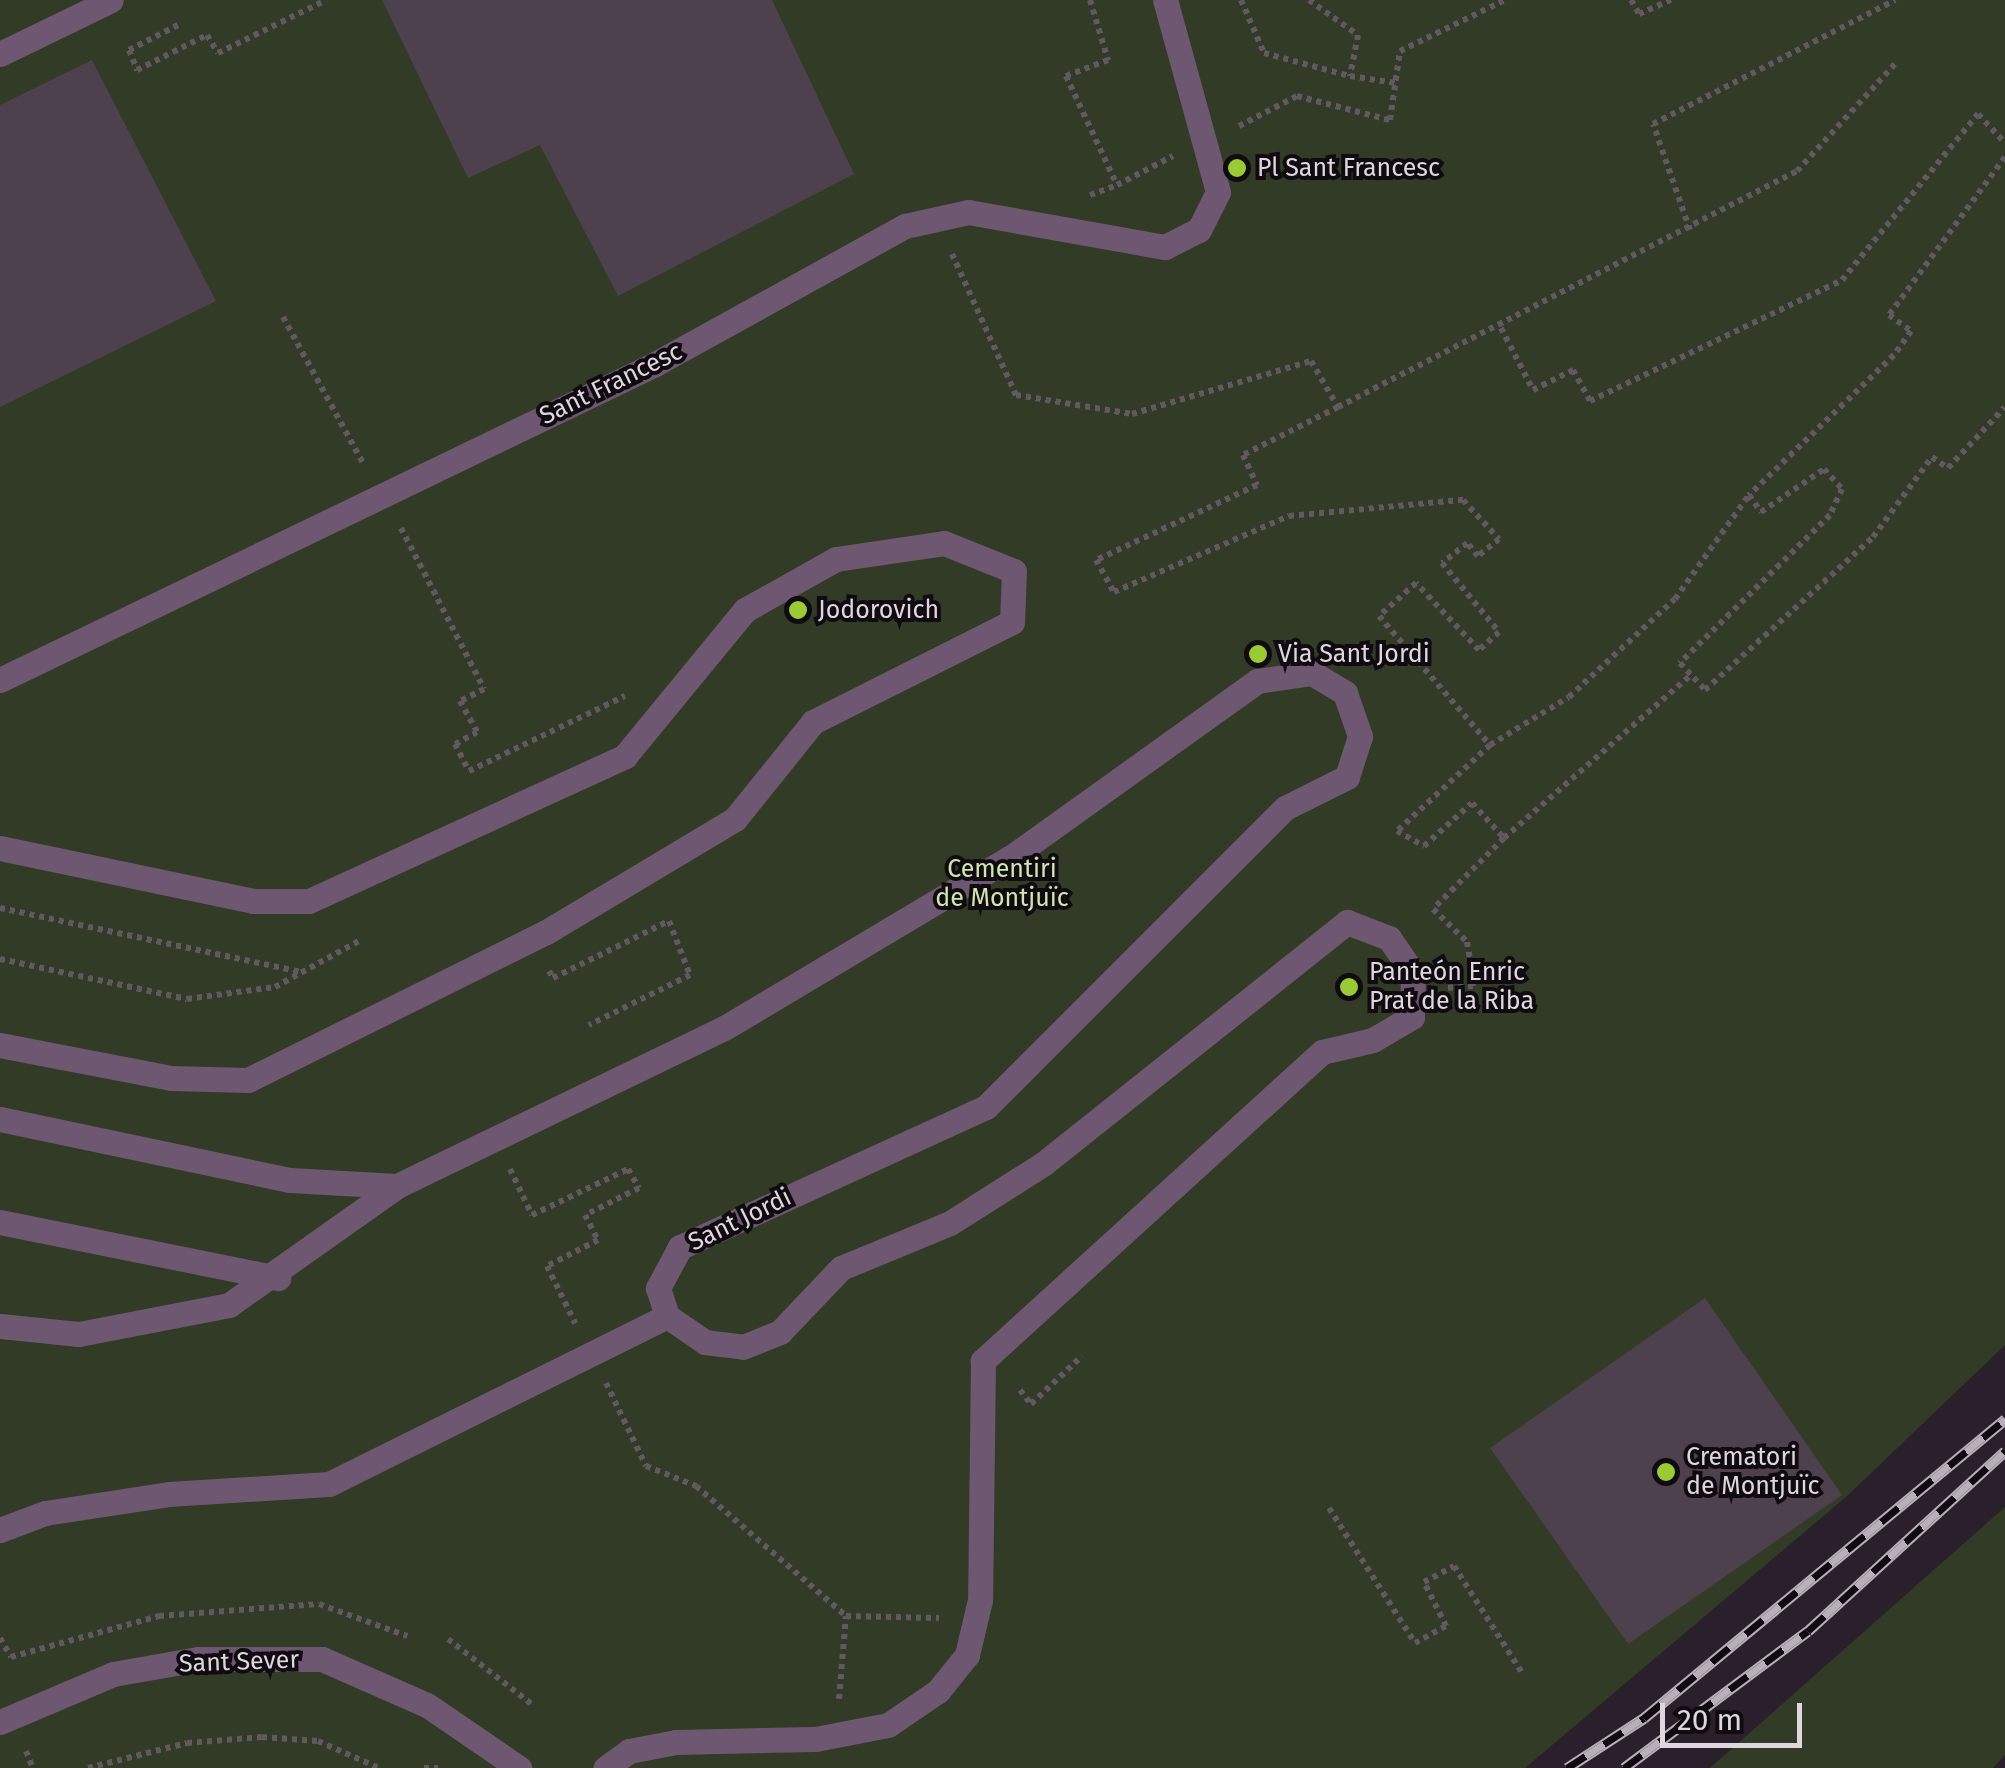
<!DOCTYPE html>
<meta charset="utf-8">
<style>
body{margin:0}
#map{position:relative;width:2005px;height:1768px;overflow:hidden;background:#2a202b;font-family:"Fira Sans",sans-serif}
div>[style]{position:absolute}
.green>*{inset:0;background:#323b25}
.building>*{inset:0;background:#4c414d}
.path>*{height:6px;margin-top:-3px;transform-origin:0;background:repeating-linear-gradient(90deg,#615862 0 5px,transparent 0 10px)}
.service>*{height:25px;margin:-12.5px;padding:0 12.5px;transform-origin:12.5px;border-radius:12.5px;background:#6e5770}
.rail>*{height:11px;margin-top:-5.5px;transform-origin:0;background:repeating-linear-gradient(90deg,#100b10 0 22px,#b8b0b8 0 44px);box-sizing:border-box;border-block:2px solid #b8b0b8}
.dots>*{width:28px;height:28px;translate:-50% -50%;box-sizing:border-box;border:5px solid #100b10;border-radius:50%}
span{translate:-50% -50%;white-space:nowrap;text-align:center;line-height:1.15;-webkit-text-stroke:8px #100b10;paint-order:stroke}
.poi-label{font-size:25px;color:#ded7de}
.left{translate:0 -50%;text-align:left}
.street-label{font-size:25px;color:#ded7de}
.park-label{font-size:25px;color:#cfe6af}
.scale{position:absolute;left:1660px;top:1703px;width:142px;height:45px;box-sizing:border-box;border:5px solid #ded7de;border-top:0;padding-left:12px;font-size:30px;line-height:35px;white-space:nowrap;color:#ded7de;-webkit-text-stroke:8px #100b10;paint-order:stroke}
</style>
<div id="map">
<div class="green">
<div style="clip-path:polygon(0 0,2005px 0,2005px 1345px,1846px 1497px,1525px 1768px,0 1768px)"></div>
<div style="clip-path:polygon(2005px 1507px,2005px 1755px,1993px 1768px,1710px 1768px)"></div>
</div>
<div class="building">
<div style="clip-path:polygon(382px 0,772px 0,854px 174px,618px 296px,540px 145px,468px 178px)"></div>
<div style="clip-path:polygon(92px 60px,216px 301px,0 407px,0 105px)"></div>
<div style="clip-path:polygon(1705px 1298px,1842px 1495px,1628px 1644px,1490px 1448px)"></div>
</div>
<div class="path">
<div style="left:1090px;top:0;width:63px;rotate:73.3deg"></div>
<div style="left:1108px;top:60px;width:45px;rotate:159.1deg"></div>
<div style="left:1066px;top:76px;width:120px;rotate:64.9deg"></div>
<div style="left:1117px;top:185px;width:63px;rotate:-27.4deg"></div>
<div style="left:1241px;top:0;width:58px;rotate:66.5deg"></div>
<div style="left:1264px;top:53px;width:89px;rotate:15deg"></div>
<div style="left:1309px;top:0;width:60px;rotate:35.5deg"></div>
<div style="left:1358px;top:35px;width:42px;rotate:101deg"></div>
<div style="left:1350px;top:76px;width:46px;rotate:8.8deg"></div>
<div style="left:1631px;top:0;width:16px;rotate:60deg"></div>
<div style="left:1639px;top:14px;width:35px;rotate:-24deg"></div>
<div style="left:178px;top:25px;width:55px;rotate:153deg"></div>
<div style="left:129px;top:50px;width:22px;rotate:68deg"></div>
<div style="left:137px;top:70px;width:78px;rotate:-26.6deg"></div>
<div style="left:207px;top:35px;width:21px;rotate:59deg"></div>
<div style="left:218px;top:53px;width:120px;rotate:-26.1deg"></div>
<div style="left:1239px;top:126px;width:65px;rotate:-27.3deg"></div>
<div style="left:1297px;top:96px;width:96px;rotate:14.5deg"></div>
<div style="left:1390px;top:120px;width:70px;rotate:-81.8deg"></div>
<div style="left:1400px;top:51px;width:117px;rotate:-25.9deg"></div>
<div style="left:2005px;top:157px;width:196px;rotate:126.3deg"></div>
<div style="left:1889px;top:315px;width:27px;rotate:36deg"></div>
<div style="left:1911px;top:331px;width:29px;rotate:125deg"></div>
<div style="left:1894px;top:355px;width:202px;rotate:136deg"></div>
<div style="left:1749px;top:495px;width:21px;rotate:55deg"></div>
<div style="left:1761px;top:512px;width:76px;rotate:-34.3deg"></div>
<div style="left:1824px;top:469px;width:27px;rotate:48deg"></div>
<div style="left:1842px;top:489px;width:29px;rotate:115deg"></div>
<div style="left:1830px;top:515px;width:211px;rotate:135.4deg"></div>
<div style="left:1680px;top:663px;width:37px;rotate:47deg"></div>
<div style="left:1705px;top:690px;width:227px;rotate:-42.3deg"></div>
<div style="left:1873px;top:537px;width:99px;rotate:-53.6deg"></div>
<div style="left:1932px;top:457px;width:19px;rotate:35deg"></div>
<div style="left:1948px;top:468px;width:83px;rotate:-46.9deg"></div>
<div style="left:1090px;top:195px;width:29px;rotate:-20deg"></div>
<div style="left:1690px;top:230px;width:112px;rotate:-109.2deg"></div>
<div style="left:1653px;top:124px;width:272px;rotate:-27.1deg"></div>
<div style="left:952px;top:254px;width:155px;rotate:65.6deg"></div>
<div style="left:1016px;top:395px;width:118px;rotate:9.3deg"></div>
<div style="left:1132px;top:414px;width:187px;rotate:-16.5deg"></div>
<div style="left:1311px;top:361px;width:53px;rotate:59.6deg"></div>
<div style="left:1338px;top:407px;width:516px;rotate:-27.21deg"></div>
<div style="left:1797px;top:171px;width:145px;rotate:-47.5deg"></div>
<div style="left:283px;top:317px;width:169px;rotate:61.3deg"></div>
<div style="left:1501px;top:328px;width:70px;rotate:62.7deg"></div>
<div style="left:1533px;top:390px;width:45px;rotate:-26.6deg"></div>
<div style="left:1573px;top:370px;width:35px;rotate:61deg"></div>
<div style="left:1590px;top:401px;width:280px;rotate:-25.6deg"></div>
<div style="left:1842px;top:280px;width:215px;rotate:-50.7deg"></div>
<div style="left:1978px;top:114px;width:40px;rotate:47deg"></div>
<div style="left:1338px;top:407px;width:106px;rotate:153.2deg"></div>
<div style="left:1243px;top:455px;width:33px;rotate:65deg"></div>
<div style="left:1257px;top:485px;width:178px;rotate:155deg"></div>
<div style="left:1096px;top:560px;width:37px;rotate:61deg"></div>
<div style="left:1114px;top:592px;width:191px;rotate:-23.5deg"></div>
<div style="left:1289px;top:516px;width:175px;rotate:-5.3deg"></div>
<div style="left:1463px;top:500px;width:53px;rotate:47.3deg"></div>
<div style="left:1499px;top:539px;width:27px;rotate:141deg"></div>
<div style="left:1478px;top:556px;width:17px;rotate:-130deg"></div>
<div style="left:1467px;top:543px;width:32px;rotate:141deg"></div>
<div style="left:1442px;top:563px;width:89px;rotate:50.4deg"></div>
<div style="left:1499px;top:632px;width:27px;rotate:138deg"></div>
<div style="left:1479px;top:650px;width:92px;rotate:-133.2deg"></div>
<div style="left:1416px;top:583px;width:50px;rotate:138.3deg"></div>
<div style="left:1379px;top:616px;width:170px;rotate:49.3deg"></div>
<div style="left:1490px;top:745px;width:127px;rotate:137.2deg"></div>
<div style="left:1397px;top:831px;width:31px;rotate:29deg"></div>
<div style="left:1424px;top:846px;width:64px;rotate:-41.9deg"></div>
<div style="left:1472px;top:803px;width:47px;rotate:47.6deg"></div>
<div style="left:1504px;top:838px;width:100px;rotate:135deg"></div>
<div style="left:1433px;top:909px;width:47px;rotate:44.1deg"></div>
<div style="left:1467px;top:942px;width:29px;rotate:80deg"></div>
<div style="left:1472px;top:971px;width:15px;rotate:86deg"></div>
<div style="left:1473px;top:986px;width:26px;rotate:176deg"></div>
<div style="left:401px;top:528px;width:181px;rotate:62.7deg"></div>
<div style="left:484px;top:689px;width:27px;rotate:153deg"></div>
<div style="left:460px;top:701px;width:35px;rotate:61deg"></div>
<div style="left:477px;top:732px;width:25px;rotate:151deg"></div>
<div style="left:455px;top:744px;width:30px;rotate:63deg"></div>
<div style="left:469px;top:771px;width:173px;rotate:-25.7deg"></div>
<div style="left:1490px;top:745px;width:92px;rotate:-31.3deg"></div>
<div style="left:1569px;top:697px;width:144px;rotate:-42.8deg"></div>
<div style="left:1675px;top:599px;width:128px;rotate:-54.6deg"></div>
<div style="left:1504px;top:838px;width:248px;rotate:-41.1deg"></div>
<div style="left:0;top:908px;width:309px;rotate:12deg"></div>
<div style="left:0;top:959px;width:191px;rotate:12.1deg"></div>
<div style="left:187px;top:999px;width:89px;rotate:-7.8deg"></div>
<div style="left:275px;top:987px;width:98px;rotate:-28.7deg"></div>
<div style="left:549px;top:971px;width:8px;rotate:60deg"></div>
<div style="left:553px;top:978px;width:129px;rotate:-26.2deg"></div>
<div style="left:669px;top:921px;width:58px;rotate:68.7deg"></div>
<div style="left:690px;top:975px;width:113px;rotate:153.7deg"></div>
<div style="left:510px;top:1169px;width:51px;rotate:64.4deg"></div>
<div style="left:532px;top:1215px;width:106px;rotate:-25.6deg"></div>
<div style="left:628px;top:1169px;width:22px;rotate:60deg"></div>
<div style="left:639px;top:1188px;width:60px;rotate:153.4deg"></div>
<div style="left:585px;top:1215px;width:28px;rotate:63deg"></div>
<div style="left:598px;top:1240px;width:57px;rotate:153deg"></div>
<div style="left:547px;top:1266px;width:64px;rotate:63.8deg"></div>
<div style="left:606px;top:1383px;width:92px;rotate:64.3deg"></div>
<div style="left:646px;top:1466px;width:54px;rotate:21.8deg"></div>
<div style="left:696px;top:1486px;width:198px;rotate:40.9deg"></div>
<div style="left:846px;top:1616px;width:93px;rotate:1.2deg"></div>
<div style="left:1020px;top:1390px;width:18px;rotate:52deg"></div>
<div style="left:1031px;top:1404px;width:70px;rotate:-43.3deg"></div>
<div style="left:1329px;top:1508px;width:160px;rotate:57.5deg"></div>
<div style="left:1415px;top:1643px;width:35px;rotate:-29deg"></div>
<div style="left:1446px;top:1626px;width:49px;rotate:-116.6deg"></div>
<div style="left:1424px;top:1582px;width:34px;rotate:-28deg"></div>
<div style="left:1454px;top:1566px;width:130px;rotate:57.5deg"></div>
<div style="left:0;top:1638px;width:22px;rotate:60deg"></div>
<div style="left:11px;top:1657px;width:154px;rotate:-15.5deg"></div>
<div style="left:159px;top:1616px;width:160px;rotate:-4.3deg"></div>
<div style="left:319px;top:1604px;width:94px;rotate:20deg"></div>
<div style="left:448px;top:1639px;width:109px;rotate:37.9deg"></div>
<div style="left:839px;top:1699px;width:83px;rotate:-85.2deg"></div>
<div style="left:26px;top:1751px;width:18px;rotate:68deg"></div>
<div style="left:88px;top:1768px;width:102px;rotate:-14.2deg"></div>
<div style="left:187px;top:1743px;width:75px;rotate:-4.6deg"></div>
<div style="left:262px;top:1737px;width:56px;rotate:4.1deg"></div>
<div style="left:318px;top:1741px;width:67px;rotate:23.9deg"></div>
<div style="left:424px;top:1768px;width:14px"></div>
</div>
<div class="service">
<div style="left:0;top:54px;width:123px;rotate:-25.9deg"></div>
<div style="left:0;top:680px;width:727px;rotate:-25.75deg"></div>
<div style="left:655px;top:364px;width:286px;rotate:-28.9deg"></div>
<div style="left:905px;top:226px;width:65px;rotate:-12.5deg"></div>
<div style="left:968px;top:212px;width:200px;rotate:10.1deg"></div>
<div style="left:1165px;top:247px;width:38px;rotate:-27deg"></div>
<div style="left:1199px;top:230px;width:42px;rotate:-63.4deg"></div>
<div style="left:1218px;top:192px;width:199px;rotate:-105.4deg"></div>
<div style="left:0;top:848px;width:258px;rotate:11.8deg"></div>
<div style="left:253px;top:901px;width:56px"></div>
<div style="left:309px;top:901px;width:348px;rotate:-24.6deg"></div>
<div style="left:625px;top:756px;width:189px;rotate:-50.6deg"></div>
<div style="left:745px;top:610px;width:104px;rotate:-29.3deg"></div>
<div style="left:836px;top:559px;width:109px;rotate:-8.4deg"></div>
<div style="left:944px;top:543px;width:75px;rotate:21.8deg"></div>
<div style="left:1014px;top:571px;width:51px;rotate:92.2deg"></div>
<div style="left:1012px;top:622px;width:223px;rotate:153.3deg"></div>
<div style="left:813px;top:722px;width:124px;rotate:128.8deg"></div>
<div style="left:735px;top:819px;width:220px;rotate:149.1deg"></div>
<div style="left:546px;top:932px;width:333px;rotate:153.6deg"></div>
<div style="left:248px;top:1080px;width:77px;rotate:-178.5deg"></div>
<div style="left:171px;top:1078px;width:174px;rotate:-169.1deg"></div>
<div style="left:0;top:1119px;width:296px;rotate:11.9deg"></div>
<div style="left:290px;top:1180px;width:107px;rotate:3.2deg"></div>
<div style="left:397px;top:1186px;width:365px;rotate:-25.8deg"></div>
<div style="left:726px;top:1027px;width:330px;rotate:-30.8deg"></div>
<div style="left:1010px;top:858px;width:304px;rotate:-35.6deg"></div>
<div style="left:1257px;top:681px;width:56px;rotate:-8.3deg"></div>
<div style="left:1312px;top:673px;width:39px;rotate:31deg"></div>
<div style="left:1345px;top:693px;width:46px;rotate:70.8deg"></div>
<div style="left:1360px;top:736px;width:43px;rotate:107.6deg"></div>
<div style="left:1347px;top:777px;width:69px;rotate:153.4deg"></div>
<div style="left:1285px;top:808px;width:423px;rotate:135deg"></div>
<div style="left:986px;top:1107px;width:337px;rotate:155.4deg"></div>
<div style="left:680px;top:1247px;width:47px;rotate:118.2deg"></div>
<div style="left:658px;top:1288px;width:29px;rotate:72deg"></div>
<div style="left:667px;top:1316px;width:46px;rotate:34.4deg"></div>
<div style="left:705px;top:1342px;width:38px;rotate:7deg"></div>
<div style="left:743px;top:1347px;width:40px;rotate:-22deg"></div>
<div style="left:780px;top:1332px;width:88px;rotate:-46.4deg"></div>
<div style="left:841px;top:1268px;width:118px;rotate:-22.4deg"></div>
<div style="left:950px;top:1223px;width:110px;rotate:-32.4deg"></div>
<div style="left:1043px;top:1164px;width:389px;rotate:-38.5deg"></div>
<div style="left:1347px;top:922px;width:45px;rotate:20.9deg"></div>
<div style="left:1389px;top:938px;width:42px;rotate:55.6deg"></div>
<div style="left:1413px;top:973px;width:44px;rotate:91.3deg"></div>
<div style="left:1412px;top:1017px;width:45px;rotate:149.5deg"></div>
<div style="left:1373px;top:1040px;width:52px;rotate:166.8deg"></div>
<div style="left:1322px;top:1052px;width:459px;rotate:137.7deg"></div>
<div style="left:983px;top:1361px;width:239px;rotate:90.7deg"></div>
<div style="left:980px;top:1600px;width:57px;rotate:103.3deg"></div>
<div style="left:967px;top:1655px;width:46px;rotate:128.9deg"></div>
<div style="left:938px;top:1691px;width:60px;rotate:145.8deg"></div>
<div style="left:888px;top:1725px;width:74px;rotate:169.1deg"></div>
<div style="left:815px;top:1739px;width:139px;rotate:178.8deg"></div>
<div style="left:676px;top:1742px;width:48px;rotate:169.2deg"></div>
<div style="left:629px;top:1751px;width:29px;rotate:144deg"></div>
<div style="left:0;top:1222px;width:284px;rotate:11.4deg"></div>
<div style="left:0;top:1326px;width:79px;rotate:5.8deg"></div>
<div style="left:79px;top:1334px;width:153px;rotate:-10.9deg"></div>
<div style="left:229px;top:1305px;width:206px;rotate:-35.3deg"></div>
<div style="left:0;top:1530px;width:48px;rotate:-20.7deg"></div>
<div style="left:45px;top:1513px;width:125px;rotate:-8.7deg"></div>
<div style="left:169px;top:1494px;width:160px;rotate:-3.6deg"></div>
<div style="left:329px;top:1484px;width:377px;rotate:-26.4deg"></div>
<div style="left:0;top:1722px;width:123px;rotate:-23deg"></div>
<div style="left:113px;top:1674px;width:86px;rotate:-10deg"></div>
<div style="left:198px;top:1659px;width:124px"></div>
<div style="left:322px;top:1659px;width:115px;rotate:23.7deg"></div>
<div style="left:427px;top:1705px;width:112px;rotate:34.4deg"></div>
</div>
<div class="rail">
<div style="left:1567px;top:1768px;width:92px;rotate:-33deg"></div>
<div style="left:1644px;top:1718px;width:469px;rotate:-39.6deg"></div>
<div style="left:1624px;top:1768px;width:229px;rotate:-36.7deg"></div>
<div style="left:1808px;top:1631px;width:267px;rotate:-42.4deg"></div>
</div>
<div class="dots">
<div style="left:1237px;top:168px;background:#9acb34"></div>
<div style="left:798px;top:610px;background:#9acb34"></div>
<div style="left:1258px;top:654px;background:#9acb34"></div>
<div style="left:1349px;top:987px;background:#9acb34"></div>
<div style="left:1666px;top:1472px;background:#9acb34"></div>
</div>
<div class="poi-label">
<span class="left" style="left:1257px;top:168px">Pl Sant Francesc</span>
<span class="left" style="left:818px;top:610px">Jodorovich</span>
<span class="left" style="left:1278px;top:654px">Via Sant Jordi</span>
<span class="left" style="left:1369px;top:987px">Panteón Enric<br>Prat de la Riba</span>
<span class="left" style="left:1686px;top:1472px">Crematori<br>de Montjuïc</span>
</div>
<div class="street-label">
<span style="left:611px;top:384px;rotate:-26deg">Sant Francesc</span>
<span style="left:740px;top:1220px;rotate:-26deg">Sant Jordi</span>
<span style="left:239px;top:1662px;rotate:-2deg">Sant Sever</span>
</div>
<div class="park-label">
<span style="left:1002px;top:884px">Cementiri<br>de Montjuïc</span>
</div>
<div class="scale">20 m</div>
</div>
